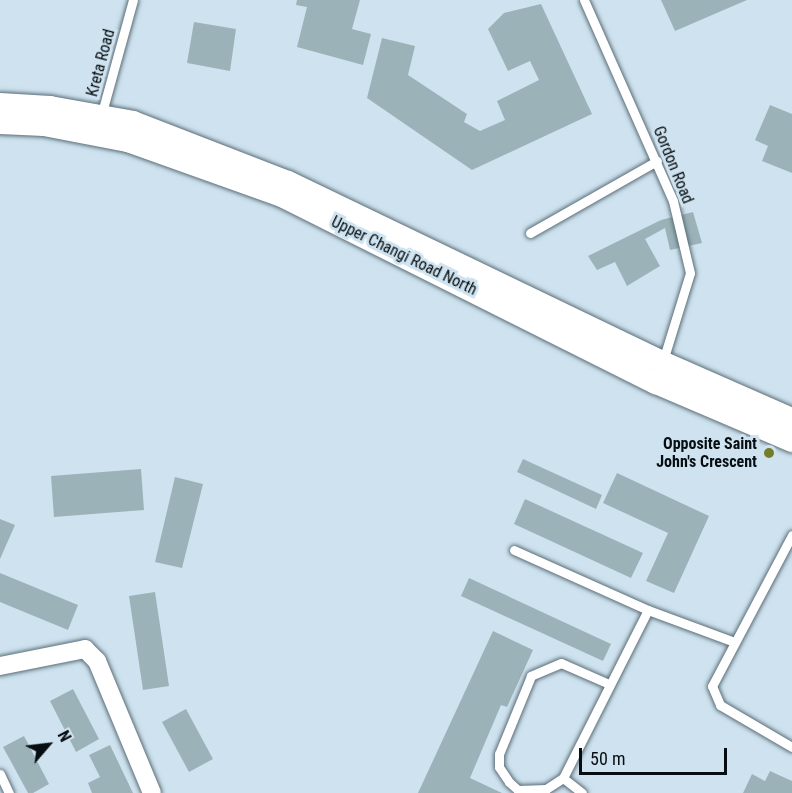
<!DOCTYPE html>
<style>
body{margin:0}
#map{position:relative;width:792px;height:793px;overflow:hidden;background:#cee3ef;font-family:"Roboto Condensed",sans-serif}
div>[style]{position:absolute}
.building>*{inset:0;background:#9bb3b8}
.roads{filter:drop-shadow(0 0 2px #5b6d78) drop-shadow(0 0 2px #5b6d78)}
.service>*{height:9px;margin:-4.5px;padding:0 4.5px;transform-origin:4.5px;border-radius:4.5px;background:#fff}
.minor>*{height:18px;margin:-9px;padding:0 9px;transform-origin:9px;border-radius:9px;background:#fff}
.tertiary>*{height:22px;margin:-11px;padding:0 11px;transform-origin:11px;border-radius:11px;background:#fff}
.dots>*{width:16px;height:16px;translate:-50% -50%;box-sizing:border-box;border:3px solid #cee3ef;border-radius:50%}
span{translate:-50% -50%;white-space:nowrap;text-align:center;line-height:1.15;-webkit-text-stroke:6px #cee3ef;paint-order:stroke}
.street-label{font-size:16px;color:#070d11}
.poi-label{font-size:16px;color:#070d11;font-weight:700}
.right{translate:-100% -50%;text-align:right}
.north{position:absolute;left:18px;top:715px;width:60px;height:60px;-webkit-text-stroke:4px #cee3ef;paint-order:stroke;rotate:62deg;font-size:16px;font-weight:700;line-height:24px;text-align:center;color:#070d11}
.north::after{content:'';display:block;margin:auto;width:21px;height:27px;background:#070d11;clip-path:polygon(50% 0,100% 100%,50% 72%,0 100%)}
.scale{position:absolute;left:579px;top:748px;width:148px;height:27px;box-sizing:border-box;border:3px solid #070d11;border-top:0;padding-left:8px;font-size:18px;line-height:21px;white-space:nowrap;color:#070d11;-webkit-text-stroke:4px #cee3ef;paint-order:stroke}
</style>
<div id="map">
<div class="building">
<div style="clip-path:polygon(297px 0,360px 0,352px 29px,371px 34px,363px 65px,297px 47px,307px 7px,296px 5px)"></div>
<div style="clip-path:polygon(661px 0,747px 0,675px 31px)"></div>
<div style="clip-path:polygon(541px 4px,592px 114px,472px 170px,367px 98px,382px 38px,415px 46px,408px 75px,467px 114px,464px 122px,480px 131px,505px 120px,497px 101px,539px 80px,530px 61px,508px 71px,488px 29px,504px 13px)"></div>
<div style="clip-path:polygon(194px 22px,236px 29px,230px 71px,187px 63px)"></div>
<div style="clip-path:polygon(770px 105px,792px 114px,792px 173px,762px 161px,768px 146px,755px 140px)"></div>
<div style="clip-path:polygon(693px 212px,702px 243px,670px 250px,665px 228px,645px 239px,660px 266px,627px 286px,615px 262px,597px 270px,588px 256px,661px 220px)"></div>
<div style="clip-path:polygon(523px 459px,602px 495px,596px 509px,517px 472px)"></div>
<div style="clip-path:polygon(141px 469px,144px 510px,54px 517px,51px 476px)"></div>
<div style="clip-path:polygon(617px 473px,709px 516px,674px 593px,646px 581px,668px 533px,603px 503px)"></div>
<div style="clip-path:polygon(175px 477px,203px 484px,182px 568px,155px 562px)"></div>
<div style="clip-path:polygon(525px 499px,643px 553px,631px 578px,514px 524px)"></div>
<div style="clip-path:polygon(0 519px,15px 525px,0 559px)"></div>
<div style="clip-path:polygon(0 573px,78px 605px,68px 630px,0 602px)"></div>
<div style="clip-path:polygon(469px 578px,611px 644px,603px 661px,461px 596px)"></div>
<div style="clip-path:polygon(155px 592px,169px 686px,143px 690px,129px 596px)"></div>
<div style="clip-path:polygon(493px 631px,533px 650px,507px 707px,501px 705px,470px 778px,502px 793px,418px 793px)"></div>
<div style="clip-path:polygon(73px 689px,99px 739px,76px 752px,50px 701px)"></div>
<div style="clip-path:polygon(186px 709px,213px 759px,189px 772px,162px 722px)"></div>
<div style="clip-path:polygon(24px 736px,49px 784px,33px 793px,28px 793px,3px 747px)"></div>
<div style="clip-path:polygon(110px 745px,133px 793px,92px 793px,88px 783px,100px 777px,89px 755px)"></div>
<div style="clip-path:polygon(770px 771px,792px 781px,792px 793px,743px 793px,752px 774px,765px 781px)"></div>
</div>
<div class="roads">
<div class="service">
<div style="left:584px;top:0;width:220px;rotate:66.1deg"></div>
<div style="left:673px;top:201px;width:74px;rotate:76.7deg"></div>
<div style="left:690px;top:273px;width:92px;rotate:107.1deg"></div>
<div style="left:101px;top:116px;width:120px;rotate:-74.6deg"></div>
<div style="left:530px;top:233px;width:146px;rotate:-29.6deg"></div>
<div style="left:792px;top:535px;width:171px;rotate:117.9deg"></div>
<div style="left:712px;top:686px;width:21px;rotate:67deg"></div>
<div style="left:720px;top:705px;width:83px;rotate:30.3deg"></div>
<div style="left:514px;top:550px;width:147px;rotate:24.1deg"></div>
<div style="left:648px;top:610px;width:90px;rotate:20.3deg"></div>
<div style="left:609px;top:684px;width:52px;rotate:-156.4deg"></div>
<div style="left:561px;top:663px;width:33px;rotate:157deg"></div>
<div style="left:531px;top:676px;width:84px;rotate:112.3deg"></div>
<div style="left:499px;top:754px;width:13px;rotate:90deg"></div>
<div style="left:499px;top:767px;width:18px;rotate:56deg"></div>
<div style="left:509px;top:782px;width:12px;rotate:42deg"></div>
<div style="left:518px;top:790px;width:28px;rotate:-2deg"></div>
<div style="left:546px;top:789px;width:20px;rotate:-33deg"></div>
<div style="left:563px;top:778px;width:188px;rotate:-63.2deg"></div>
<div style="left:0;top:774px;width:21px;rotate:65deg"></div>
<div style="left:563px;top:778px;width:24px;rotate:38deg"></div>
</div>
<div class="minor">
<div style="left:0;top:666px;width:87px;rotate:-11.3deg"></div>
<div style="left:85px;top:649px;width:17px;rotate:45deg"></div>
<div style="left:97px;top:661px;width:143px;rotate:67.4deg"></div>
</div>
<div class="tertiary">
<div style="left:0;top:104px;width:50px;rotate:3.4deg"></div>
<div style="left:50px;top:107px;width:84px;rotate:10.2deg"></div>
<div style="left:133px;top:122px;width:166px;rotate:21.2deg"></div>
<div style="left:288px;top:182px;width:415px;rotate:25.7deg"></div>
<div style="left:662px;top:362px;width:142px;rotate:23.7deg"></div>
<div style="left:0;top:123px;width:44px;rotate:2.6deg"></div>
<div style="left:44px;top:125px;width:86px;rotate:10.8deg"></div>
<div style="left:128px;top:141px;width:164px;rotate:19.7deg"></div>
<div style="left:282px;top:196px;width:418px;rotate:26.6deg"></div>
<div style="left:656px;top:383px;width:148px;rotate:23.1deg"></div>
</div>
</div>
<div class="dots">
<div style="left:769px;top:453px;background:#747e29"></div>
</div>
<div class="street-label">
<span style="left:101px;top:63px;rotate:-75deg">Kreta Road</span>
<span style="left:673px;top:165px;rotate:68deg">Gordon Road</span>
<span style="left:404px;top:256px;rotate:26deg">Upper Changi Road North</span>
</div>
<div class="poi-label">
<span class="right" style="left:757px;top:453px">Opposite Saint<br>John's Crescent</span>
</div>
<div class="north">N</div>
<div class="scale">50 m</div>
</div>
